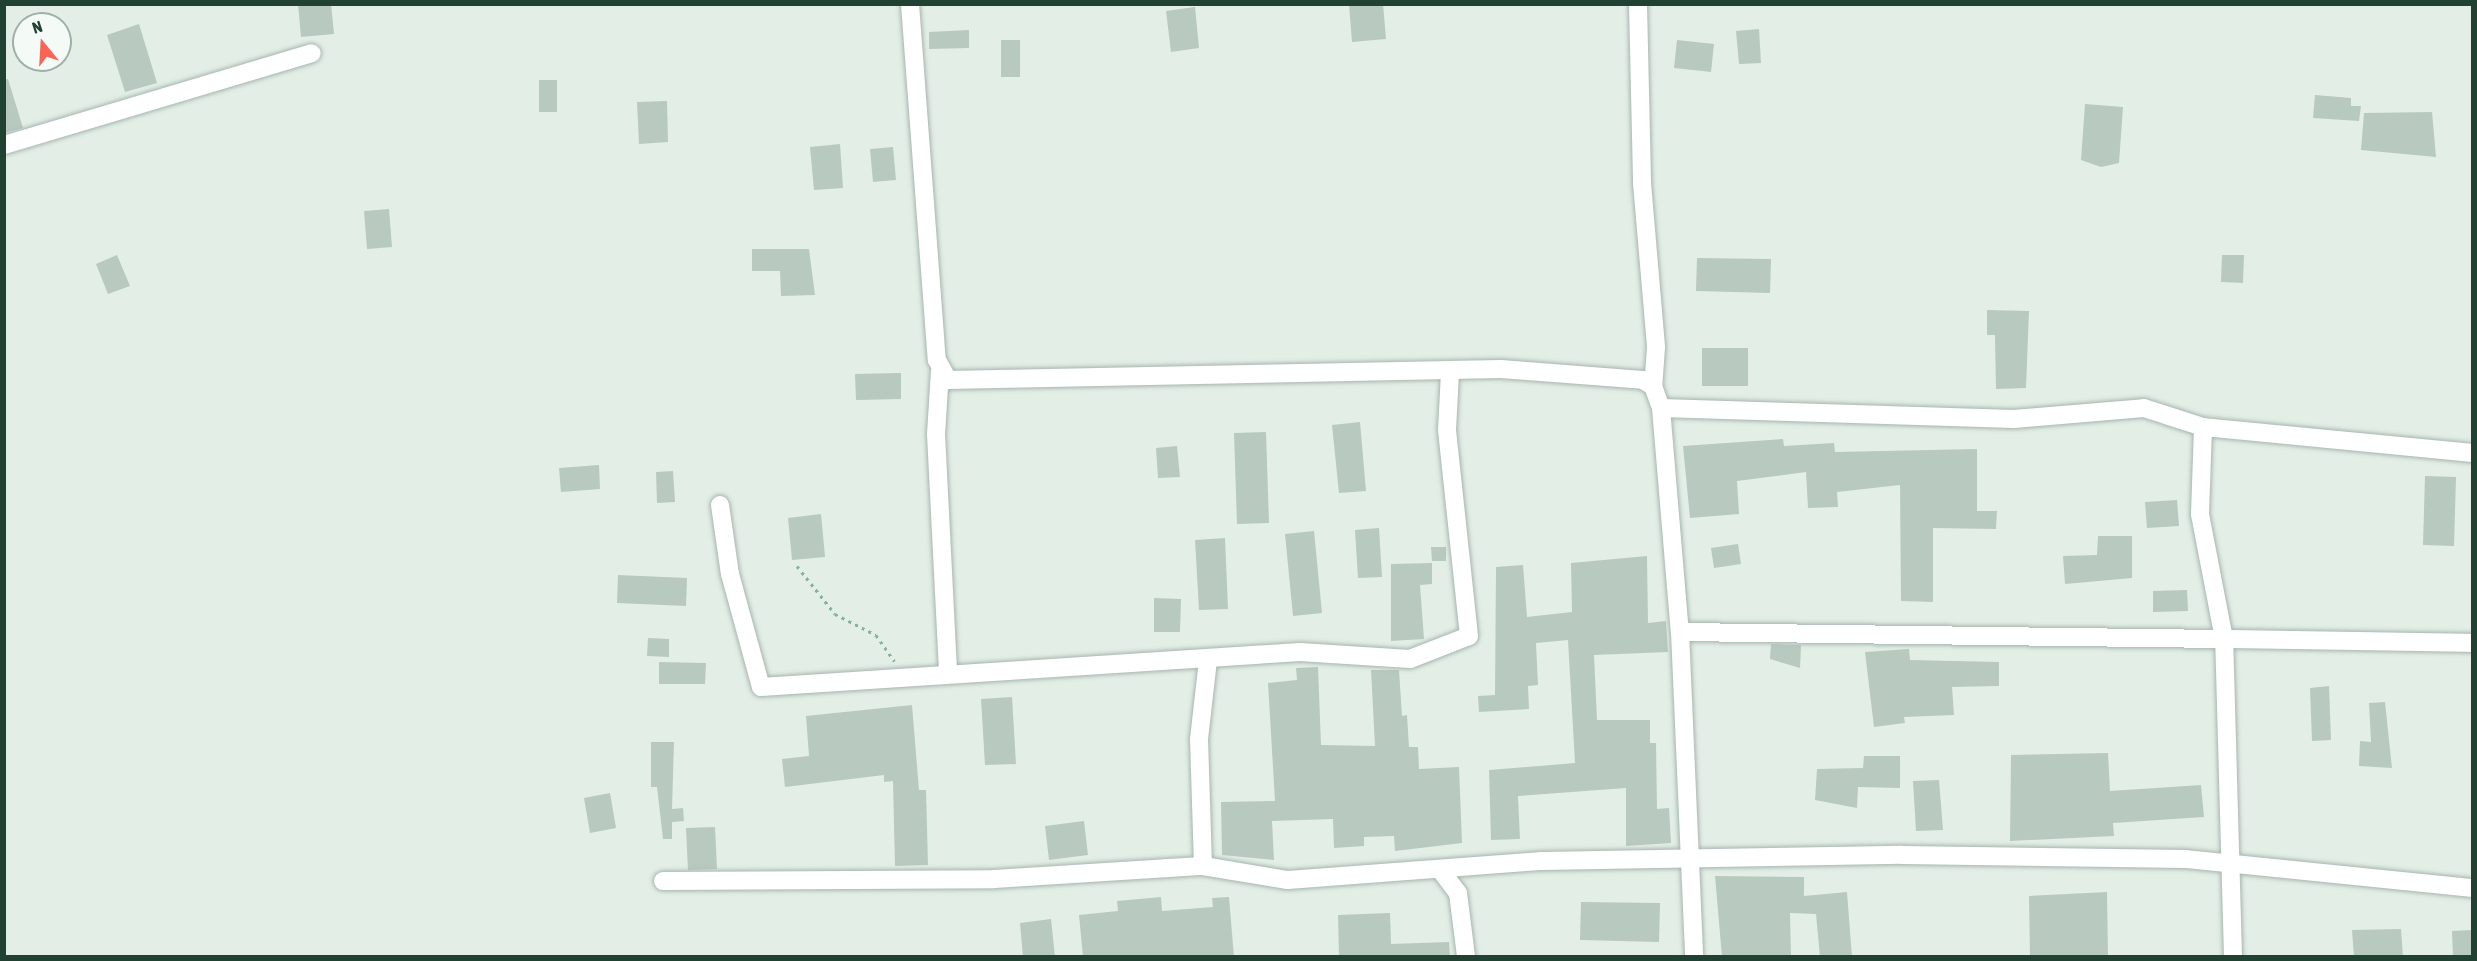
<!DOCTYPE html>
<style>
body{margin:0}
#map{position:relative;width:2477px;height:961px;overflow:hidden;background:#e3eee7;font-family:"Asap Condensed",sans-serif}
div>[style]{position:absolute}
.building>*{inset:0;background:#b8c9c0}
.path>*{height:3px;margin-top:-1.5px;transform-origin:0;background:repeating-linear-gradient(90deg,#82b39c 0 3px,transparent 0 7.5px)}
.roads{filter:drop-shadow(0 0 2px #a5b7ad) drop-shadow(0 0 2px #a5b7ad)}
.minor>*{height:18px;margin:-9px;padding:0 9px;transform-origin:9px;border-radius:9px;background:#fff}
span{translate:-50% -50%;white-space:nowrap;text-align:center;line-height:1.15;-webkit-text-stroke:4.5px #f4faf6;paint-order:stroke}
.frame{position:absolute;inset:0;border:6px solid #214133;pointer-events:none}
.north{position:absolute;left:12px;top:12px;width:60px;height:60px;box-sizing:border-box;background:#f4faf6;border:2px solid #a0b0a8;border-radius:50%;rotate:342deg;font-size:16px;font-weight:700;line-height:24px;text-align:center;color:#214133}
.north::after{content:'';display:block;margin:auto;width:21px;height:27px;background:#fa6455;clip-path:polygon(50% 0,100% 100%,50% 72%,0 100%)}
</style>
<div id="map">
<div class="building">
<div style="clip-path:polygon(298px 4px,331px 4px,334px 34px,301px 37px)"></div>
<div style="clip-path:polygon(1349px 4px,1383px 4px,1386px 39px,1352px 42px)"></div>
<div style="clip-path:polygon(1195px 7px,1199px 48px,1171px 52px,1166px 11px)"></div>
<div style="clip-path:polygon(139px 24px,157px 83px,125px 92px,107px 35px)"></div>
<div style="clip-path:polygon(1759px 29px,1761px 63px,1739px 64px,1736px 31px)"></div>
<div style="clip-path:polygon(969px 30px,969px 48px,929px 49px,929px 32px)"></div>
<div style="clip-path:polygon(1001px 40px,1020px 40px,1020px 77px,1001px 77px)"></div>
<div style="clip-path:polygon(1677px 40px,1714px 44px,1711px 72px,1674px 68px)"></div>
<div style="clip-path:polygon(8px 79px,23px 128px,4px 133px,4px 80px)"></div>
<div style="clip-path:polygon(539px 80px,557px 80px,557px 112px,539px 112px)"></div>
<div style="clip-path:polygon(2315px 95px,2351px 98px,2351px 106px,2361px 106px,2359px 121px,2313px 118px)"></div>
<div style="clip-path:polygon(667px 101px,668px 142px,639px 144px,637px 102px)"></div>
<div style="clip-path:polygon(2085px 104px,2123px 107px,2119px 163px,2101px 167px,2081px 160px)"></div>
<div style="clip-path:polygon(2432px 112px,2436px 157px,2361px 150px,2364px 113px)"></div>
<div style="clip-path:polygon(840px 144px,843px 188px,814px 190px,810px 147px)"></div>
<div style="clip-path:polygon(893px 147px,896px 180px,873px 182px,870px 149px)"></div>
<div style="clip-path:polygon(389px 209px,392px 247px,367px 249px,364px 211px)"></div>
<div style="clip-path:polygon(752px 249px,809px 249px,815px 295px,781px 296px,780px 271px,752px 271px)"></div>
<div style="clip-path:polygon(117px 255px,130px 286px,108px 294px,96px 264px)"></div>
<div style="clip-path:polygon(2222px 255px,2244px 255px,2243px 283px,2221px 282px)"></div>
<div style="clip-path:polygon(1697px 258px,1771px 259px,1770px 293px,1696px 291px)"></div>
<div style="clip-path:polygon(1987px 310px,2029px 311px,2026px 388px,1996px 389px,1995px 335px,1987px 335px)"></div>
<div style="clip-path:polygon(1702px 348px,1748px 348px,1748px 386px,1702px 386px)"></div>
<div style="clip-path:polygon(901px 373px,901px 399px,856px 400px,855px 374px)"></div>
<div style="clip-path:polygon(1360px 422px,1366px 491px,1339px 493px,1332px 425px)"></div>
<div style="clip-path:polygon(1266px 432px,1269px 523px,1237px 524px,1234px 433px)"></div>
<div style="clip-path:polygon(1783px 439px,1784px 446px,1834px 443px,1835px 452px,1977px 449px,1977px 511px,1997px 511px,1996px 529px,1933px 528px,1933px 602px,1901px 601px,1900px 485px,1837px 492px,1838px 507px,1808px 508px,1806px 472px,1737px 481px,1739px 514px,1690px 518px,1683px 446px)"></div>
<div style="clip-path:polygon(1177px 446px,1180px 477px,1158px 478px,1156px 448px)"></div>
<div style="clip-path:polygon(599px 465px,600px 489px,561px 492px,559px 468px)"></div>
<div style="clip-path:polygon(673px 471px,675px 502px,657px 503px,656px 472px)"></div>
<div style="clip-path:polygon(2425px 476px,2456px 477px,2454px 546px,2423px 545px)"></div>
<div style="clip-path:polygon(2177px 500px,2179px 526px,2147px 528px,2145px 502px)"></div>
<div style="clip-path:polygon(821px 514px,825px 557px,792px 560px,788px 518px)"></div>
<div style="clip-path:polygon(1379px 528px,1382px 577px,1358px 578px,1355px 530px)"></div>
<div style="clip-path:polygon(1314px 531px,1322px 613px,1293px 616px,1285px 534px)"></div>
<div style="clip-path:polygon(2098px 536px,2132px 536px,2132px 578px,2065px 584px,2063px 556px,2097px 555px)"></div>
<div style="clip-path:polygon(1225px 538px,1228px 609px,1199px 610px,1195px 540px)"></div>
<div style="clip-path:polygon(1738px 544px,1741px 564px,1714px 568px,1711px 548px)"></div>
<div style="clip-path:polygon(1431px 547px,1446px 547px,1446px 561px,1432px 561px)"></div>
<div style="clip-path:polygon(1647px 556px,1648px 623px,1666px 621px,1668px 652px,1594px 655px,1597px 720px,1650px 720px,1650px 743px,1656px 743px,1657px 809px,1669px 808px,1671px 843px,1626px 846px,1626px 788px,1518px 796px,1520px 839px,1491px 840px,1489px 770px,1575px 763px,1568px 640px,1536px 643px,1538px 685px,1528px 686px,1529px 709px,1479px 712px,1478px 696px,1495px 695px,1496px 567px,1523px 565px,1527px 617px,1572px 612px,1571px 563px)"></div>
<div style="clip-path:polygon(1432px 563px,1432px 584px,1420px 585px,1424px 639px,1391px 641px,1391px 564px)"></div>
<div style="clip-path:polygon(618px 575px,687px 578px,686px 606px,617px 603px)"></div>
<div style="clip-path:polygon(2187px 590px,2188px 611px,2153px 612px,2153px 591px)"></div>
<div style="clip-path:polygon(1154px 598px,1181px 599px,1180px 632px,1154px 632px)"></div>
<div style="clip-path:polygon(648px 638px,669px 639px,669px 657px,647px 656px)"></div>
<div style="clip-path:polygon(1771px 644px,1801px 645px,1800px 668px,1770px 659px)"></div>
<div style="clip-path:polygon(1909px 649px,1910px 660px,1999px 662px,1999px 686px,1952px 687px,1954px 715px,1904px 717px,1905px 723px,1874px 727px,1865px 652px)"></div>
<div style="clip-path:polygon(659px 662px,706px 663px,705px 684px,659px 684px)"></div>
<div style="clip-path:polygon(1318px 667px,1321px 745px,1375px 746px,1371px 670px,1399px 670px,1402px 716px,1407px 715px,1409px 747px,1418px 747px,1419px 769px,1459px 767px,1462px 843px,1395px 851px,1394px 836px,1364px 837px,1364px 846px,1334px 848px,1333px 819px,1272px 821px,1274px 860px,1222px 855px,1221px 802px,1275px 801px,1268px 683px,1297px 680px,1296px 668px)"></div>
<div style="clip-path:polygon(2329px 686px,2331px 740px,2312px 741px,2310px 688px)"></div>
<div style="clip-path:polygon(1012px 697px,1016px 764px,985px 765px,981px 699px)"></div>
<div style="clip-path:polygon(2385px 702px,2392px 768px,2359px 766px,2360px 741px,2371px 742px,2369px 703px)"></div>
<div style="clip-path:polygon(912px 705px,919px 790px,926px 790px,928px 865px,895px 866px,893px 781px,884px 782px,884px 775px,785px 787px,782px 759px,809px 756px,806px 716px)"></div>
<div style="clip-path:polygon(651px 742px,674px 742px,672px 809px,683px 808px,684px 821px,672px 822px,672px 839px,663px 839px,657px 787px,651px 787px)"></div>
<div style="clip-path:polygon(2108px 753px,2110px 791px,2201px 785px,2204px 817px,2113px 823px,2114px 836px,2010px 841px,2011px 755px)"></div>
<div style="clip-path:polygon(1864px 756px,1900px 756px,1900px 788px,1858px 787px,1857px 808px,1815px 800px,1817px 769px,1863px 768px)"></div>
<div style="clip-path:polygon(1939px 780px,1943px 830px,1916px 831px,1913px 781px)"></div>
<div style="clip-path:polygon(610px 793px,616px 828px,590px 833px,584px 798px)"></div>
<div style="clip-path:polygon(1084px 821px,1088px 855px,1049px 860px,1045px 826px)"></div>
<div style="clip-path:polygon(715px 827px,717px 869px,688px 870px,686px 828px)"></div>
<div style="clip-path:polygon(1715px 876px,1804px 877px,1804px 896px,1847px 892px,1852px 957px,1820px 957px,1816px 914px,1790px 913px,1791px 957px,1722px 957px)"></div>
<div style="clip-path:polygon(2107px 892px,2108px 957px,2030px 957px,2029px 896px)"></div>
<div style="clip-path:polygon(1161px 897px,1162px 911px,1213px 907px,1212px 898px,1229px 897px,1234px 957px,1083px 957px,1079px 915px,1118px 911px,1117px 901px)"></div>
<div style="clip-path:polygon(1581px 902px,1660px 903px,1659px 942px,1580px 940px)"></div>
<div style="clip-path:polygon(1390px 913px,1391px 944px,1449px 942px,1450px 957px,1339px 957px,1338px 915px)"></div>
<div style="clip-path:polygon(1051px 919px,1055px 957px,1023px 957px,1020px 923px)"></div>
<div style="clip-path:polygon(2401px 929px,2403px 957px,2354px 957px,2352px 930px)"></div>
<div style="clip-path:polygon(2472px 930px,2472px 957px,2453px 957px,2452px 931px)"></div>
</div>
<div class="path">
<div style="left:797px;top:566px;width:61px;rotate:51.6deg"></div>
<div style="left:835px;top:614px;width:46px;rotate:27.1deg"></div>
<div style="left:876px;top:635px;width:32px;rotate:55deg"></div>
</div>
<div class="roads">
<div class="minor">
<div style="left:910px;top:4px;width:357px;rotate:85.7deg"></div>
<div style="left:937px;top:360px;width:23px;rotate:61deg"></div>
<div style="left:948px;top:380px;width:553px;rotate:-1.14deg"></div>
<div style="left:1501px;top:369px;width:142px;rotate:4.4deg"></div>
<div style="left:1643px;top:380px;width:12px;rotate:31deg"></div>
<div style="left:1653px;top:386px;width:23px;rotate:70deg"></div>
<div style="left:1661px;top:408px;width:225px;rotate:85.2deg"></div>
<div style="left:1680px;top:632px;width:324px;rotate:87.5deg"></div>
<div style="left:1638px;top:4px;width:179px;rotate:88.7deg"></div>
<div style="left:1642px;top:183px;width:165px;rotate:85.1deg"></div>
<div style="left:1656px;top:347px;width:39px;rotate:94deg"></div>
<div style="left:4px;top:145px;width:321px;rotate:-16.6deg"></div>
<div style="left:940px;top:371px;width:63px;rotate:93.6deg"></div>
<div style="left:936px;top:434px;width:240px;rotate:87.1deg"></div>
<div style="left:1661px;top:408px;width:353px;rotate:1.8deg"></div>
<div style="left:2014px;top:419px;width:130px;rotate:-4.8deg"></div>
<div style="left:2144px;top:408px;width:62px;rotate:17.9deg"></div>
<div style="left:720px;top:505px;width:70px;rotate:81.8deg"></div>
<div style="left:730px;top:574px;width:117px;rotate:74.7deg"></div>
<div style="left:761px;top:687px;width:540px;rotate:-3.72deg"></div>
<div style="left:1300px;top:652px;width:110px;rotate:3.6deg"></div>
<div style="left:1410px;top:659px;width:63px;rotate:-21.3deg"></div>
<div style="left:1469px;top:636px;width:207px;rotate:-96.1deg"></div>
<div style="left:1447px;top:430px;width:58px;rotate:-87deg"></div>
<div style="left:1680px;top:632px;width:544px;rotate:0.74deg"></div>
<div style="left:2224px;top:639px;width:127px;rotate:-100.9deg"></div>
<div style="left:2200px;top:514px;width:87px;rotate:-88deg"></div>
<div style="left:2203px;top:427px;width:270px;rotate:5.5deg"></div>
<div style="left:1203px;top:866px;width:127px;rotate:-91.8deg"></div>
<div style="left:1199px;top:739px;width:80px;rotate:-83.5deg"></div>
<div style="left:1442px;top:872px;width:26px;rotate:53deg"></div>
<div style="left:1458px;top:893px;width:64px;rotate:82.8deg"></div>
<div style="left:663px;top:881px;width:331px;rotate:-0.3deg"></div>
<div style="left:994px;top:879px;width:209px;rotate:-3.6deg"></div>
<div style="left:1203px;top:866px;width:86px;rotate:9.4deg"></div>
<div style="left:1288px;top:880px;width:255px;rotate:-4.3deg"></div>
<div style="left:1542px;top:861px;width:360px;rotate:-1deg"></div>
<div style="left:1902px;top:855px;width:284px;rotate:0.8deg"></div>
<div style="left:2186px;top:859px;width:287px;rotate:5.8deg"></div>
<div style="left:2233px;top:956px;width:317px;rotate:-91.6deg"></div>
<div style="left:2224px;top:639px;width:248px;rotate:0.9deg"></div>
</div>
</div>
<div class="frame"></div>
<div class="north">N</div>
</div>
